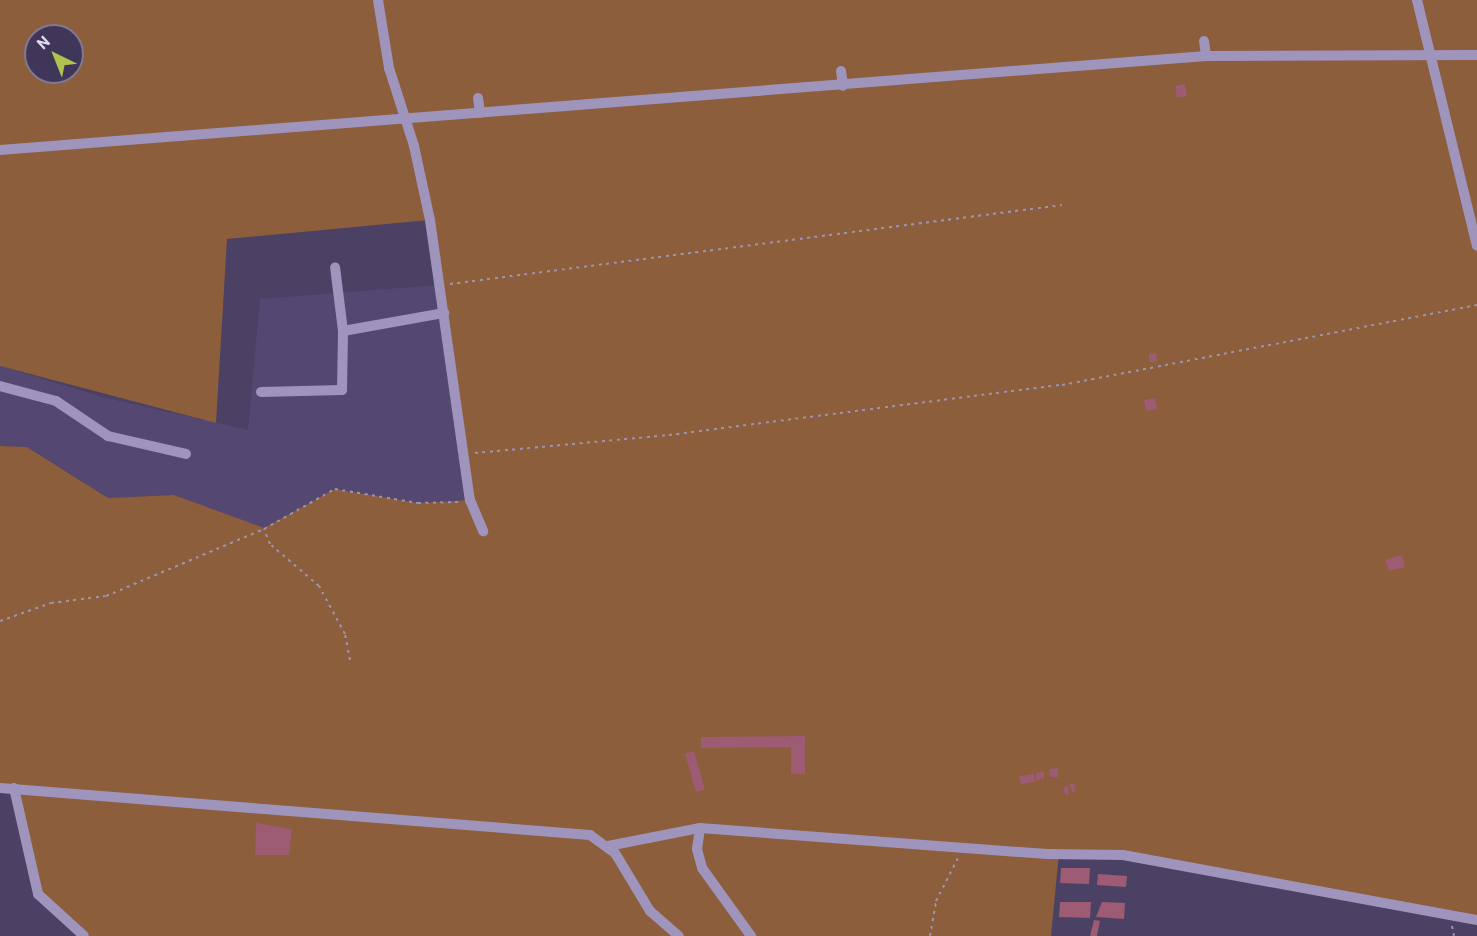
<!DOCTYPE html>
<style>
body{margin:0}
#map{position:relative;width:1477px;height:936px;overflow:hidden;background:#4b4164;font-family:Barlow,sans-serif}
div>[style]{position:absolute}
.built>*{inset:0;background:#544872}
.green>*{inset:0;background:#8c5e3b}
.building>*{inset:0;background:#9d5b74}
.path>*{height:2px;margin-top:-1px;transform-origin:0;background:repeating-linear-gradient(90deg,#9b94b0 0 3px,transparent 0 7.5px)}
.minor>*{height:10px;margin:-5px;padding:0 5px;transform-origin:5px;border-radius:5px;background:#9e94bc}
span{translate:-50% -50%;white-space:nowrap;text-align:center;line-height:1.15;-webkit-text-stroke:6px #403659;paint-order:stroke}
.north{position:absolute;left:24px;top:24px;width:60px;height:60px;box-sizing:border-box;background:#403659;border:2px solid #807895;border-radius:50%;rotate:317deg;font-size:16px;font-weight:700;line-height:24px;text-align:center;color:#dfdaf0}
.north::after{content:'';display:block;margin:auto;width:21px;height:27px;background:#b2c34c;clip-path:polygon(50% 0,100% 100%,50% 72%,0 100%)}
</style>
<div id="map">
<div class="built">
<div style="clip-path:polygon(438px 285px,470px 500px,418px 503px,335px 489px,264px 529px,174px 495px,108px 498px,28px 447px,0 446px,0 366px,102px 397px,248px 430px,260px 299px)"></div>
</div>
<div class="green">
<div style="clip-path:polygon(evenodd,0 0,1477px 0,1477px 920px,1123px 855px,1059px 853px,1051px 936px,84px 936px,38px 894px,14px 789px,0 788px,0 446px,27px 447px,108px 498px,174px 495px,264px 528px,335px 489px,418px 503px,470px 500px,429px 220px,227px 239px,216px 423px,0 366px,0 0,36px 36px,72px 36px,72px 72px,36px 72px,36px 36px)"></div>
</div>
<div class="building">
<div style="clip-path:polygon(1185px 84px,1187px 96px,1177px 98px,1175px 86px)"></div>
<div style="clip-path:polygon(1156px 353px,1157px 362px,1149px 362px,1149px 354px)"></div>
<div style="clip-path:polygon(1155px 398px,1157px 409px,1146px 411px,1144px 400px)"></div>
<div style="clip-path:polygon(1402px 555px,1405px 567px,1389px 571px,1385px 560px)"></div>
<div style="clip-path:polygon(805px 736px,805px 774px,791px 774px,791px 747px,701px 748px,701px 737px)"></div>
<div style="clip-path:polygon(694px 751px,705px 790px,696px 792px,685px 754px)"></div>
<div style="clip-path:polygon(1058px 768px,1058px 777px,1050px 777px,1049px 769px)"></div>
<div style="clip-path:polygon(1044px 772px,1044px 779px,1036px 780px,1036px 773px)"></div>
<div style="clip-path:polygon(1034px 774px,1035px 782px,1021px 784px,1019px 776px)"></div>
<div style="clip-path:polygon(1074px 783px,1076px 791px,1072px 792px,1069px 785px)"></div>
<div style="clip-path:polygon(1068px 786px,1069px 794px,1065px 795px,1063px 787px)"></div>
<div style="clip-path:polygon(256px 823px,292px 829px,289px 855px,255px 855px)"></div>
<div style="clip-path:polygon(1061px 868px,1090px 868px,1089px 884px,1060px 883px)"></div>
<div style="clip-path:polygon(1098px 874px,1127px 876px,1126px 887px,1097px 885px)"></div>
<div style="clip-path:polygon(1060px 902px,1091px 902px,1090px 918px,1059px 917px)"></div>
<div style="clip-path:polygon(1102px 902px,1125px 903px,1124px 919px,1096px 917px)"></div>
<div style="clip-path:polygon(1094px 920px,1100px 921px,1097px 936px,1090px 936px)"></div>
</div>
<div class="path">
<div style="left:450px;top:284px;width:617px;rotate:-7.36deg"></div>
<div style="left:475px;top:453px;width:195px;rotate:-5.3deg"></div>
<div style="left:669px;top:435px;width:396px;rotate:-7.3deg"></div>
<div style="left:1062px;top:385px;width:423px;rotate:-10.9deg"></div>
<div style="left:0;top:621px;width:54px;rotate:-19.4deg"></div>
<div style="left:51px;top:603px;width:55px;rotate:-7.3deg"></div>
<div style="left:106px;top:596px;width:172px;rotate:-23deg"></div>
<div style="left:350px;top:660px;width:26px;rotate:-101deg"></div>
<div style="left:345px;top:634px;width:55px;rotate:-118.4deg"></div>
<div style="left:319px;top:586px;width:65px;rotate:-139.4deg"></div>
<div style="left:270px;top:544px;width:16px;rotate:-112deg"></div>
<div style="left:264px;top:529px;width:81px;rotate:-29.4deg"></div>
<div style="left:335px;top:489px;width:84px;rotate:9.6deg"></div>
<div style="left:418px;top:503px;width:41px;rotate:-1.4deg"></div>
<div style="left:1452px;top:926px;width:10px;rotate:79deg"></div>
<div style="left:930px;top:936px;width:36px;rotate:-80deg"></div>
<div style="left:936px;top:901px;width:48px;rotate:-62.9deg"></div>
</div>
<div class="minor">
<div style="left:378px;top:0;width:69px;rotate:80.8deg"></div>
<div style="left:389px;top:68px;width:82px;rotate:72.2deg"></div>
<div style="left:414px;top:146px;width:76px;rotate:77.8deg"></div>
<div style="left:430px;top:220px;width:283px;rotate:81.9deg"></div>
<div style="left:470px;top:500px;width:34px;rotate:67deg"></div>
<div style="left:1417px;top:0;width:253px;rotate:76.3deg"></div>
<div style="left:1204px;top:41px;width:15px;rotate:82deg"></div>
<div style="left:841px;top:71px;width:15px;rotate:82deg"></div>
<div style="left:478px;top:98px;width:15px;rotate:82deg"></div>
<div style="left:0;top:150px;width:1210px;rotate:-4.46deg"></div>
<div style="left:1206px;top:56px;width:271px;rotate:-0.2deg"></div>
<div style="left:343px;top:331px;width:103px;rotate:-10.1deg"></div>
<div style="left:0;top:386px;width:58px;rotate:15deg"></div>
<div style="left:56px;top:401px;width:63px;rotate:33.9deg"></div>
<div style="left:108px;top:436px;width:80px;rotate:13deg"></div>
<div style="left:261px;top:392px;width:81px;rotate:-1.4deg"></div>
<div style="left:342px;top:390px;width:59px;rotate:-89deg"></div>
<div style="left:343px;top:331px;width:64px;rotate:-97.1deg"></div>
<div style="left:0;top:788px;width:592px;rotate:4.55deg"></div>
<div style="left:590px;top:835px;width:31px;rotate:36deg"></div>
<div style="left:615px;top:853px;width:68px;rotate:58.9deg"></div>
<div style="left:650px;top:911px;width:38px;rotate:41deg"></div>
<div style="left:14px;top:788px;width:109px;rotate:77.2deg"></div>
<div style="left:38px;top:894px;width:62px;rotate:42.4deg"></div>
<div style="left:700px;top:828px;width:21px;rotate:98deg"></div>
<div style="left:697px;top:849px;width:20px;rotate:75deg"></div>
<div style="left:702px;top:868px;width:84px;rotate:54.2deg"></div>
<div style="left:608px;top:846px;width:94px;rotate:-11.1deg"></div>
<div style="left:700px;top:828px;width:348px;rotate:4.3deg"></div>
<div style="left:1047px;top:854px;width:76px;rotate:0.8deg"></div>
<div style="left:1123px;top:855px;width:360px;rotate:10.4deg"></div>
</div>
<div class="north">N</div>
</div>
